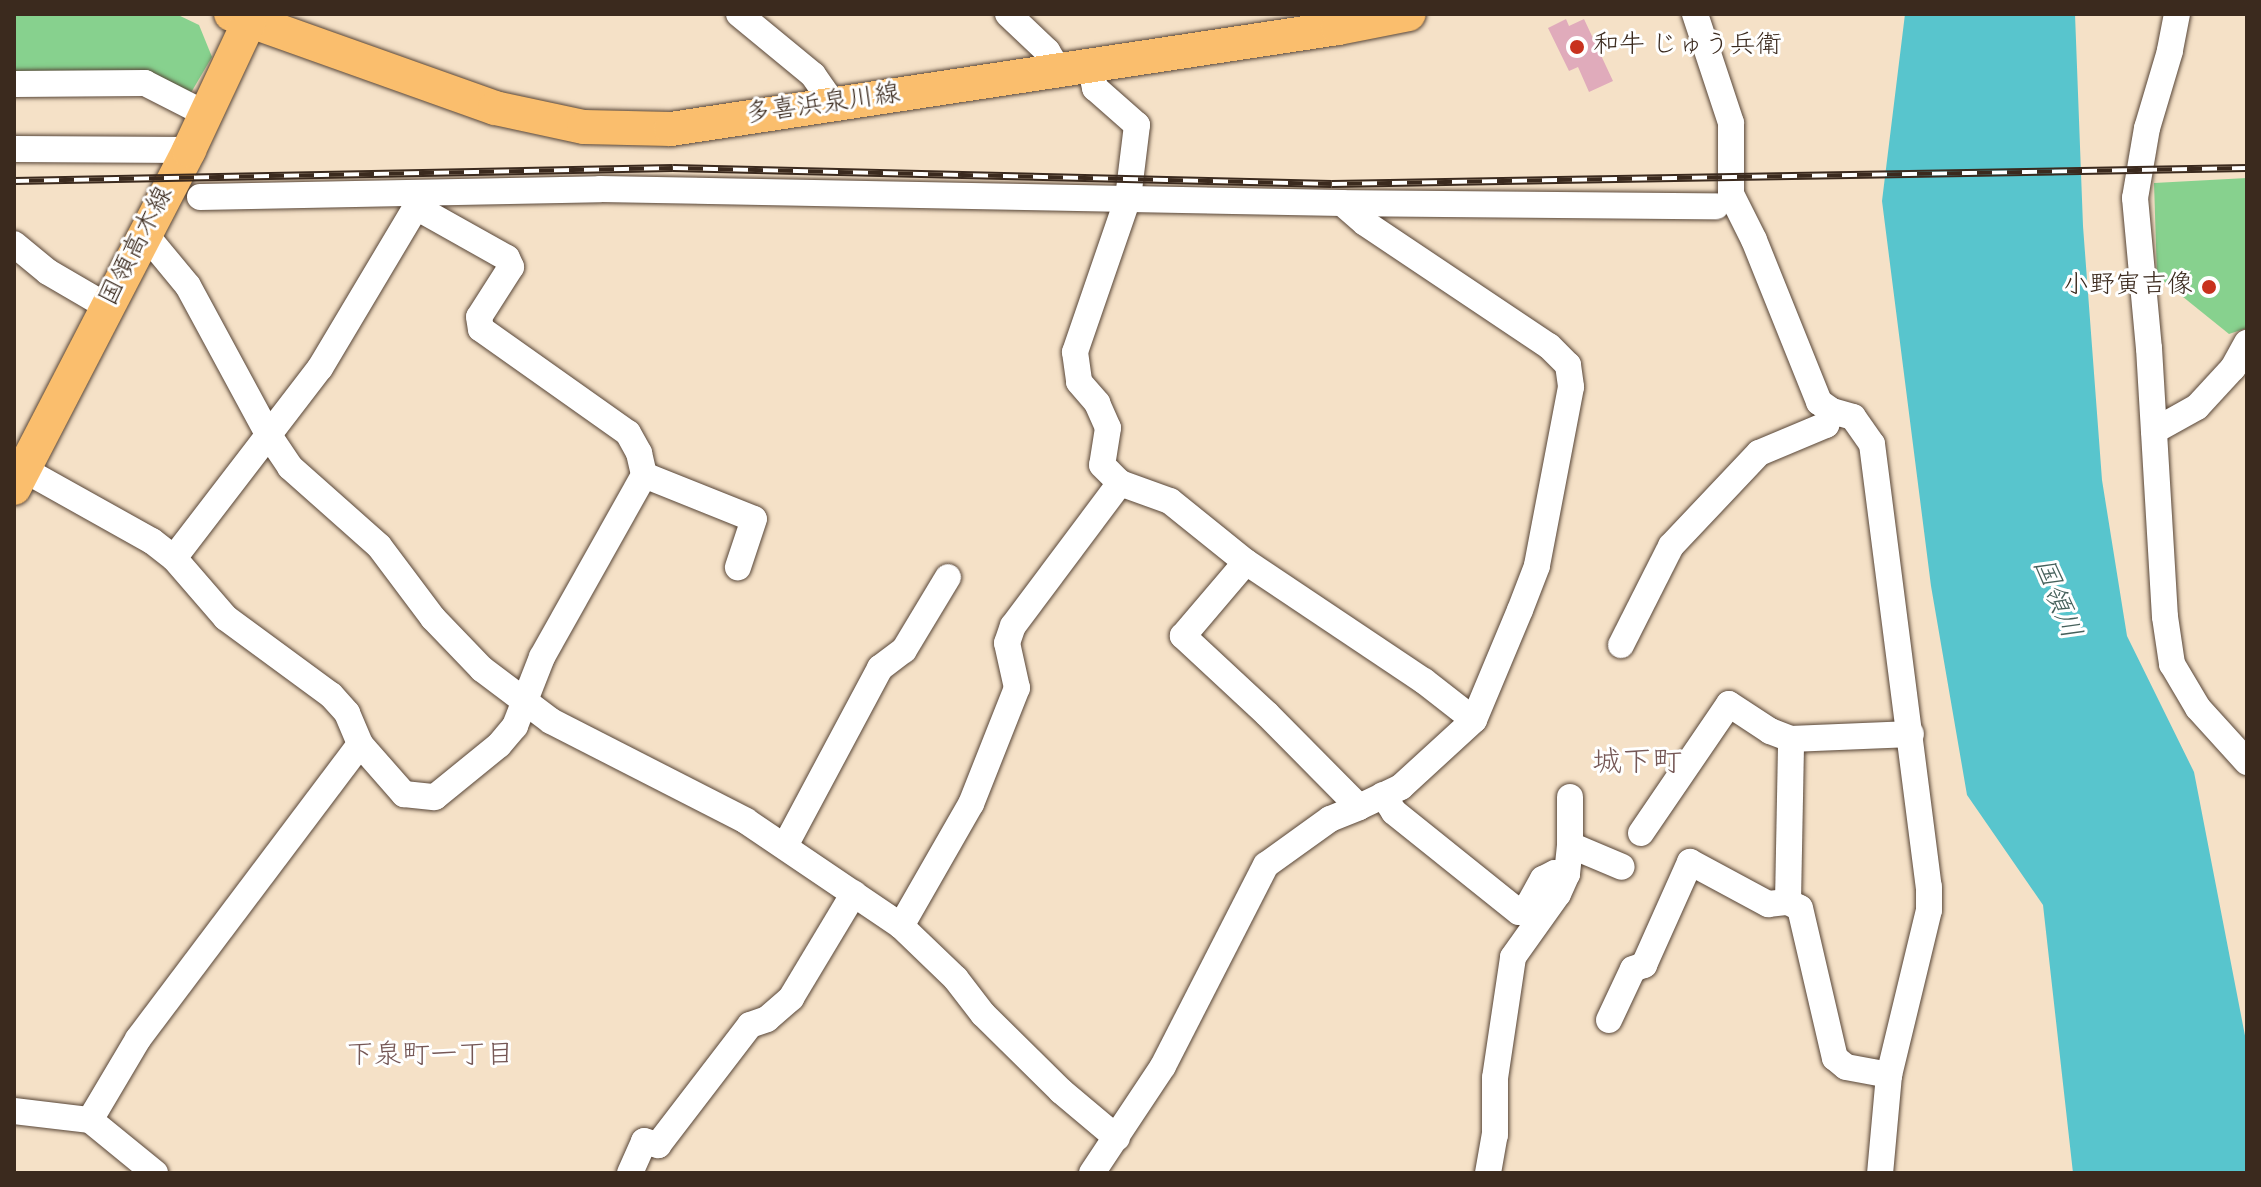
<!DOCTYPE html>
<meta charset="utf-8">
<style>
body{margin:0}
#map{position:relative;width:2261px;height:1187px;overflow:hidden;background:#f5e1c7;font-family:"Indie Flower","Klee One",sans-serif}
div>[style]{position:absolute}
.green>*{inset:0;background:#87d18e}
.water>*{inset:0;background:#58c5cd}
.building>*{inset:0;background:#e0abbb}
.roads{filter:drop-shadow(0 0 2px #574537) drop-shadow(0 0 2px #574537)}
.minor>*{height:26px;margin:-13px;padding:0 13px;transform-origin:13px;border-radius:13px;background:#fff}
.major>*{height:34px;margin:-17px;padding:0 17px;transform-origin:17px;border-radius:17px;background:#fabe6d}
.rail>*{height:8px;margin-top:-4px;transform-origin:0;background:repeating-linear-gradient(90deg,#fff 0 15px,#3b2a1e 0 30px);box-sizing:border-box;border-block:2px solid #3b2a1e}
.dots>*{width:22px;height:22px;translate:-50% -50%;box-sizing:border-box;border:4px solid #fff;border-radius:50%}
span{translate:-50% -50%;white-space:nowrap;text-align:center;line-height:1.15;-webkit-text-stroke:6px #fff;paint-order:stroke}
.poi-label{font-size:26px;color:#3b2a1e}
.left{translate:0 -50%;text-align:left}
.right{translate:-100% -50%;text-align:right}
.street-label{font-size:26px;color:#3b2a1e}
.water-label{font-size:28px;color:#45605b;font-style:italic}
.neighbourhood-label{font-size:28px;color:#755755}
.quarter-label{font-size:30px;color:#755755}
.frame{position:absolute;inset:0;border:16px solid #3b2a1e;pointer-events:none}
</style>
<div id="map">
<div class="green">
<div style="clip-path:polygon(14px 14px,176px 14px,199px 25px,212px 57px,189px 96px,14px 73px)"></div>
<div style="clip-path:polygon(2247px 178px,2247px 328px,2229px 334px,2157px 276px,2154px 183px)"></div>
</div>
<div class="water">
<div style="clip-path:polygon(1905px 14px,2075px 14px,2083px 226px,2102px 480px,2127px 636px,2194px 772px,2247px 1046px,2247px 1173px,2073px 1173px,2043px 905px,1967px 795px,1931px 586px,1882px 201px)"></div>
</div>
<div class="building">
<div style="clip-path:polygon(1566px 19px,1569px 26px,1584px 19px,1613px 81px,1589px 92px,1578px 67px,1569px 71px,1548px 28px)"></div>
</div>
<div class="roads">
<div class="minor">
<div style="left:739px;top:14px;width:96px;rotate:39.5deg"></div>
<div style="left:813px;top:75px;width:35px;rotate:55deg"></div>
<div style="left:1008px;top:14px;width:54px;rotate:43.5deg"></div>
<div style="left:1047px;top:51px;width:23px;rotate:59deg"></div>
<div style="left:1695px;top:14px;width:115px;rotate:71.7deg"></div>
<div style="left:1731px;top:123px;width:71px;rotate:90deg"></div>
<div style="left:1731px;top:194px;width:51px;rotate:63.4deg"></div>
<div style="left:1754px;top:240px;width:175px;rotate:68.1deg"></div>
<div style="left:1819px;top:402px;width:16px;rotate:35deg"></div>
<div style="left:1832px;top:411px;width:22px;rotate:16deg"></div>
<div style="left:1853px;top:417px;width:33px;rotate:55deg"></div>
<div style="left:1872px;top:444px;width:447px;rotate:82.7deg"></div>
<div style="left:1929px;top:887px;width:23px;rotate:90deg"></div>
<div style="left:1929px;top:910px;width:170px;rotate:103.6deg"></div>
<div style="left:1889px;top:1075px;width:98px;rotate:95.2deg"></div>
<div style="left:2177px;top:14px;width:38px;rotate:101deg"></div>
<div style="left:2170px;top:51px;width:80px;rotate:106.6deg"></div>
<div style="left:2147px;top:128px;width:71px;rotate:99.7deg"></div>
<div style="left:2135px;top:198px;width:151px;rotate:84.7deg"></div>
<div style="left:2149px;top:348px;width:269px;rotate:86.6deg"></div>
<div style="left:2165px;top:617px;width:48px;rotate:81.5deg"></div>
<div style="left:2172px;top:664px;width:51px;rotate:59.4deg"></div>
<div style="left:2198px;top:708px;width:73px;rotate:47.8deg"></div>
<div style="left:1090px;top:66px;width:23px;rotate:77deg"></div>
<div style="left:1095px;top:88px;width:56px;rotate:41.4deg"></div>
<div style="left:1137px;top:125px;width:74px;rotate:97deg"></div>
<div style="left:1128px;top:198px;width:163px;rotate:109deg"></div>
<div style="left:1075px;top:352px;width:30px;rotate:82deg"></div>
<div style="left:1079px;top:382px;width:28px;rotate:49deg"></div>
<div style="left:1097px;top:403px;width:27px;rotate:66deg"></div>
<div style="left:1108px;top:428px;width:37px;rotate:99deg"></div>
<div style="left:1102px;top:465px;width:25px;rotate:45deg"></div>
<div style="left:1120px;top:483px;width:53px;rotate:19.8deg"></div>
<div style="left:1170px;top:501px;width:97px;rotate:38.8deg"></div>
<div style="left:1246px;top:562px;width:214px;rotate:33.8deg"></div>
<div style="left:1424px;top:681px;width:63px;rotate:38deg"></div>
<div style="left:14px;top:84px;width:131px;rotate:-0.4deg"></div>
<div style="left:145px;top:83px;width:66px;rotate:27deg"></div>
<div style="left:14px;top:149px;width:175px;rotate:0.3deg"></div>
<div style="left:200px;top:197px;width:400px;rotate:-1.1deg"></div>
<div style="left:600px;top:189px;width:742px;rotate:1.08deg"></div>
<div style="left:1342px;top:203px;width:30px;rotate:41deg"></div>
<div style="left:1365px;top:223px;width:221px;rotate:33.8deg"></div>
<div style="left:1549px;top:346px;width:27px;rotate:45deg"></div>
<div style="left:1568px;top:365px;width:22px;rotate:82deg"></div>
<div style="left:1571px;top:387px;width:182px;rotate:100.8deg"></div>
<div style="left:1537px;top:566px;width:47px;rotate:111.1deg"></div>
<div style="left:1520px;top:610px;width:119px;rotate:112.7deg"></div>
<div style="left:1474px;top:720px;width:99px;rotate:137.5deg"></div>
<div style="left:1401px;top:787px;width:47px;rotate:154.5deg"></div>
<div style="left:1359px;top:807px;width:131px;rotate:-134.7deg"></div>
<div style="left:1267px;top:714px;width:115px;rotate:-137.1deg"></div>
<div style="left:1183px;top:636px;width:97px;rotate:-49.6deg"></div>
<div style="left:1342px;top:203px;width:374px;rotate:0.5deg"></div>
<div style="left:145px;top:234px;width:67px;rotate:50.4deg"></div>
<div style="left:188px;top:286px;width:168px;rotate:61.6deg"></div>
<div style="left:268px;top:434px;width:40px;rotate:56deg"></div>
<div style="left:290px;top:467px;width:119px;rotate:41.6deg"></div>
<div style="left:379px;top:546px;width:90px;rotate:53.1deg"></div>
<div style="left:433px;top:618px;width:71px;rotate:46.1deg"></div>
<div style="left:482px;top:669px;width:86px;rotate:37deg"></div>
<div style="left:551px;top:721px;width:219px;rotate:27.1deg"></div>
<div style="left:746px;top:821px;width:187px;rotate:34.1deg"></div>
<div style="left:901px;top:926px;width:76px;rotate:43.9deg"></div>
<div style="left:956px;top:979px;width:44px;rotate:52.4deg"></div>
<div style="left:983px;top:1014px;width:110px;rotate:44.6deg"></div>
<div style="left:1061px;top:1091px;width:73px;rotate:40deg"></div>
<div style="left:14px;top:244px;width:44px;rotate:39.5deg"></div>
<div style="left:48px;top:272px;width:69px;rotate:30.3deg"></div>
<div style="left:2154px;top:431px;width:49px;rotate:-29.2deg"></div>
<div style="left:2197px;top:407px;width:53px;rotate:-47.3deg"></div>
<div style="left:2233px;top:368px;width:29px;rotate:-61deg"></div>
<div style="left:14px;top:464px;width:158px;rotate:29.2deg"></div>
<div style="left:152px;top:541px;width:28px;rotate:38deg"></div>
<div style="left:174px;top:558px;width:79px;rotate:49.1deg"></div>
<div style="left:226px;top:618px;width:130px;rotate:36.3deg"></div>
<div style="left:331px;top:695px;width:24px;rotate:48deg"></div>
<div style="left:347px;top:713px;width:34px;rotate:67deg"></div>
<div style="left:360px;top:744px;width:67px;rotate:48.7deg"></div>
<div style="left:404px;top:794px;width:31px;rotate:6deg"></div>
<div style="left:435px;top:797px;width:82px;rotate:-39.1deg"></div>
<div style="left:499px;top:745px;width:25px;rotate:-50deg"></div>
<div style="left:515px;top:726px;width:74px;rotate:-68.6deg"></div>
<div style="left:542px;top:657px;width:209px;rotate:-60.7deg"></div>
<div style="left:644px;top:475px;width:118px;rotate:21.8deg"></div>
<div style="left:754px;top:519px;width:51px;rotate:108.4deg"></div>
<div style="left:174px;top:558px;width:240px;rotate:-52.5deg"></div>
<div style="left:320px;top:368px;width:187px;rotate:-59.2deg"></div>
<div style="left:416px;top:207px;width:104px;rotate:29.3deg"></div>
<div style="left:507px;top:258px;width:10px;rotate:66deg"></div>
<div style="left:511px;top:267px;width:59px;rotate:122.6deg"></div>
<div style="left:479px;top:317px;width:12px;rotate:81deg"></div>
<div style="left:481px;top:329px;width:180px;rotate:35.3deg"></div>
<div style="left:628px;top:433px;width:23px;rotate:61deg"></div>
<div style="left:639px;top:453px;width:23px;rotate:77deg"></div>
<div style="left:1621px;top:645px;width:111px;rotate:-63.2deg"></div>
<div style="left:1671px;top:546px;width:128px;rotate:-46.6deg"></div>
<div style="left:1759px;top:453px;width:73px;rotate:-22.7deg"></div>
<div style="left:1826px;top:425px;width:15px;rotate:-67deg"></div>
<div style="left:1383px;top:795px;width:20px;rotate:57deg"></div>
<div style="left:1394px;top:812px;width:160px;rotate:38.7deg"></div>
<div style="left:1519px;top:912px;width:13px;rotate:-39deg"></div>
<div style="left:1529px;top:904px;width:29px;rotate:-61deg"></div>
<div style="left:1543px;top:879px;width:13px;rotate:-27deg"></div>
<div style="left:1555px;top:873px;width:12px;rotate:5deg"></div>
<div style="left:1570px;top:797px;width:48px;rotate:90deg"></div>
<div style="left:1570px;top:845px;width:56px;rotate:22.9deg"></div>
<div style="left:1641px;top:833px;width:156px;rotate:-55.7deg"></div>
<div style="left:1729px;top:704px;width:49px;rotate:33.4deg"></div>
<div style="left:1770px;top:731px;width:22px;rotate:21deg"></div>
<div style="left:1791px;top:739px;width:120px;rotate:-2.4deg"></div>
<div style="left:785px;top:846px;width:202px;rotate:-61.9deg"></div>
<div style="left:880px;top:668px;width:30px;rotate:-37deg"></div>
<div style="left:904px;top:650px;width:85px;rotate:-58.9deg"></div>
<div style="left:1788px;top:902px;width:13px;rotate:27deg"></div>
<div style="left:1800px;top:908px;width:154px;rotate:76.9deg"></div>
<div style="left:1835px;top:1058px;width:14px;rotate:39deg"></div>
<div style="left:1846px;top:1067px;width:44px;rotate:10.5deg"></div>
<div style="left:901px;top:926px;width:141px;rotate:-60.2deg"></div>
<div style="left:971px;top:804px;width:125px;rotate:-68.4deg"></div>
<div style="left:1017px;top:688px;width:46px;rotate:-102.5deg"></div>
<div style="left:1007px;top:643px;width:18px;rotate:-71deg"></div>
<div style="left:1013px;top:626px;width:179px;rotate:-53.2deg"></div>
<div style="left:1609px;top:1020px;width:56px;rotate:-64.8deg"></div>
<div style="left:1633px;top:969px;width:12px;rotate:-20deg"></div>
<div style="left:1644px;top:965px;width:113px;rotate:-65.9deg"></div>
<div style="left:1690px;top:862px;width:89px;rotate:28.3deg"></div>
<div style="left:1768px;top:904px;width:20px;rotate:-6deg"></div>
<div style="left:1788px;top:902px;width:163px;rotate:-88.9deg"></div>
<div style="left:14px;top:1111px;width:77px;rotate:6.8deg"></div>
<div style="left:90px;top:1120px;width:84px;rotate:39.2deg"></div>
<div style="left:90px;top:1120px;width:94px;rotate:-59.3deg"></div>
<div style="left:138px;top:1039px;width:369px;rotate:-53deg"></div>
<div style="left:630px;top:1173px;width:35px;rotate:-66deg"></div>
<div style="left:644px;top:1141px;width:15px;rotate:16deg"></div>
<div style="left:658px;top:1145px;width:151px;rotate:-52.5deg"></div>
<div style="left:750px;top:1025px;width:18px;rotate:-19deg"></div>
<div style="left:767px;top:1019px;width:32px;rotate:-41deg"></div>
<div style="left:791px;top:998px;width:122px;rotate:-59deg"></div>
<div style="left:1092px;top:1173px;width:128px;rotate:-56.4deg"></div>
<div style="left:1163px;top:1066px;width:226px;rotate:-62.9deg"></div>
<div style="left:1266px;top:865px;width:79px;rotate:-35.7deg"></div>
<div style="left:1330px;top:819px;width:31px;rotate:-22deg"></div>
<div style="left:1488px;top:1173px;width:39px;rotate:-80deg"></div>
<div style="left:1495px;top:1135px;width:57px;rotate:-90deg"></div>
<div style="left:1495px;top:1078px;width:122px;rotate:-81.5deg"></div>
<div style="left:1513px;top:957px;width:77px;rotate:-54.5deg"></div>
<div style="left:1558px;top:894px;width:22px;rotate:-66deg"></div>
<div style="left:1567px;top:874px;width:29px;rotate:-84deg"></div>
</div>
<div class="major">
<div style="left:231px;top:14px;width:280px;rotate:19.6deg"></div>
<div style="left:495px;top:108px;width:91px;rotate:12.1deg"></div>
<div style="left:584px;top:127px;width:87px;rotate:1.3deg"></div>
<div style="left:671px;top:129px;width:675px;rotate:-8.61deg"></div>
<div style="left:1338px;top:28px;width:72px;rotate:-11.2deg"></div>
<div style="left:14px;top:488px;width:381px;rotate:-62.6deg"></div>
<div style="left:189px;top:150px;width:141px;rotate:-64.9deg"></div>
</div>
</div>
<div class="rail">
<div style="left:14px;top:181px;width:659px;rotate:-1.13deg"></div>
<div style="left:673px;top:168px;width:659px;rotate:1.39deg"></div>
<div style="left:1332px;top:184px;width:915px;rotate:-1deg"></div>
</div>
<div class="dots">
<div style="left:1577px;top:47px;background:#c8321e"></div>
<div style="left:2209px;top:287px;background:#c8321e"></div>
</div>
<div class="poi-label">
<span class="left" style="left:1593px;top:47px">和牛 じゅう兵衛</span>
<span class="right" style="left:2193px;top:287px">小野寅吉像</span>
</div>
<div class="street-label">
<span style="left:823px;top:106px;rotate:-8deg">多喜浜泉川線</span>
<span style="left:138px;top:247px;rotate:-63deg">国領高木線</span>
</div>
<div class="water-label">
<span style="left:2055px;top:599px;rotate:68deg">国領川</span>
</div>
<div class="neighbourhood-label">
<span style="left:430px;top:1057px">下泉町一丁目</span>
</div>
<div class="quarter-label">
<span style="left:1637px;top:764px">城下町</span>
</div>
<div class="frame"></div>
</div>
